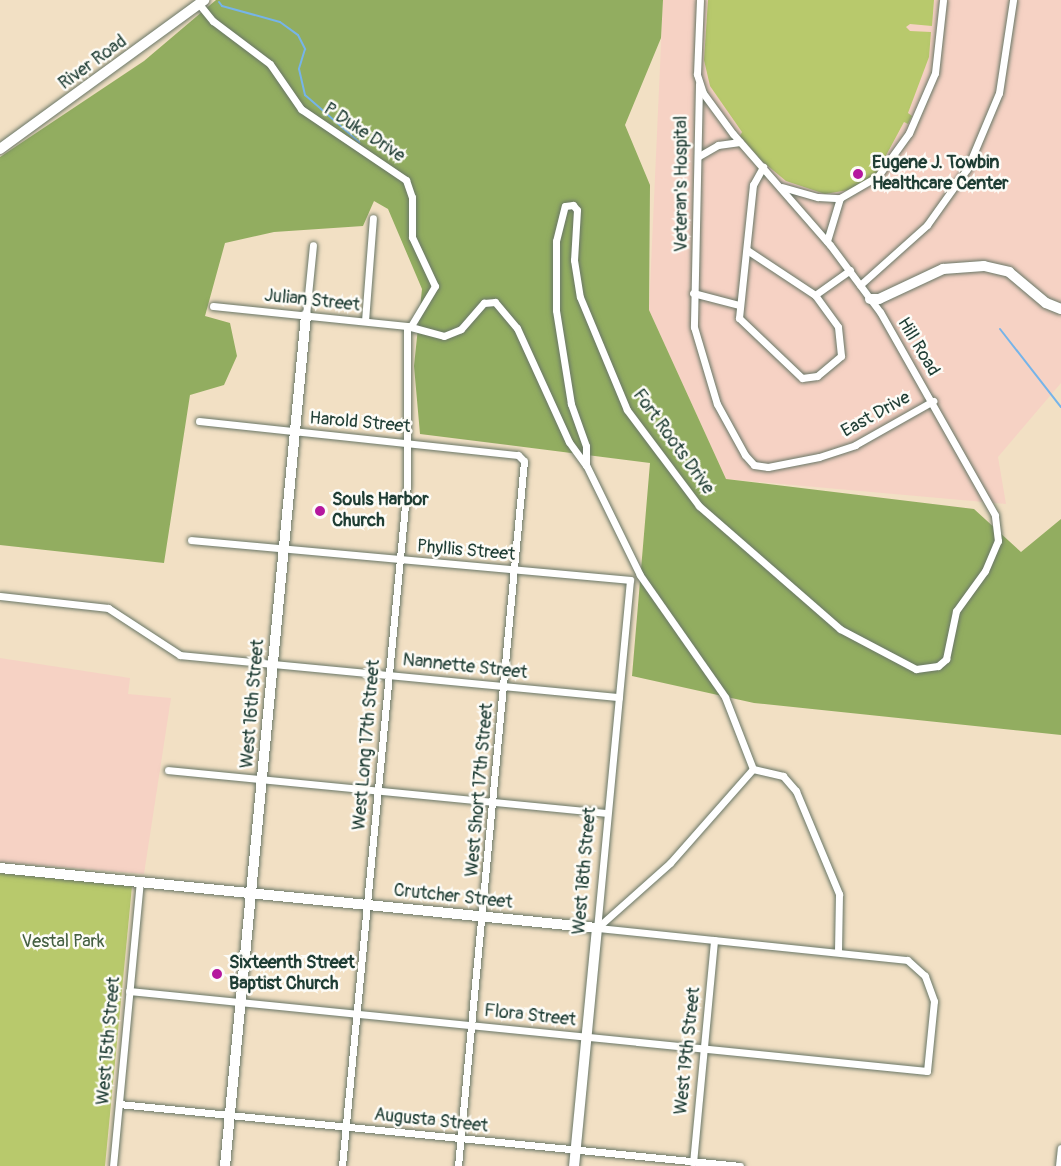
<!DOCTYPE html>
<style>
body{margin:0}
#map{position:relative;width:1061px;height:1166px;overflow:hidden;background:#f2e0c4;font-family:Pangolin,sans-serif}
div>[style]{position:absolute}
.built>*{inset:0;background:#f6d2c4}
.green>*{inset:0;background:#b8c96c}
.forest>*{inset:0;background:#92ad60}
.stream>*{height:2px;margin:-1px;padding:0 1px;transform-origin:1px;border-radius:1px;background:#76b4e9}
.roads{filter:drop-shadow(0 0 2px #697666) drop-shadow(0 0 2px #697666)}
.street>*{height:7px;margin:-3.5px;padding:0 3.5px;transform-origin:3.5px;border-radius:3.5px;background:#fff}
.secondary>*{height:10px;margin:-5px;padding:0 5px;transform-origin:5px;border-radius:5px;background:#fff}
.dots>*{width:16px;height:16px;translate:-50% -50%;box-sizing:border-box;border:3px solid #fdfcf7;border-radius:50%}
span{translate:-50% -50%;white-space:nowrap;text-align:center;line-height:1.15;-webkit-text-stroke:5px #fdfcf7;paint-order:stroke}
.street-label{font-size:18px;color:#1f3d34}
.poi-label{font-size:18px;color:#1f3d34;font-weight:700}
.left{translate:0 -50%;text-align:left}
.park-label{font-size:18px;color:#456042}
</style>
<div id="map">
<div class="built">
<div style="clip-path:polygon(663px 0,1061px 0,1061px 383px,998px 457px,1006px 504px,726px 479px,649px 310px)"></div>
<div style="clip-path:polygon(0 658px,130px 678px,128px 694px,171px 698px,144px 874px,0 862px)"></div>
</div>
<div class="green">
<div style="clip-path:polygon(708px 0,934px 0,932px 26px,910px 24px,906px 27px,910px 31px,931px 32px,929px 57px,908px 113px,912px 116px,908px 124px,904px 122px,875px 176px,854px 189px,825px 194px,786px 181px,762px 161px,740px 136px,742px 132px,710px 86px,704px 60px)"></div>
<div style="clip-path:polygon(0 873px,132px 886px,105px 1166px,0 1166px)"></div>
</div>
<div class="forest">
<div style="clip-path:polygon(216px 0,663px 0,661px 38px,625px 125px,650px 185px,649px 310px,726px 479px,974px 509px,1021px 552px,1061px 519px,1061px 735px,754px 703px,632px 676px,650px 463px,420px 434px,414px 366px,422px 289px,388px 209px,374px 201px,363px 226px,274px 232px,225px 243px,205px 316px,230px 323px,237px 356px,224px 385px,190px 395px,164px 563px,0 545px,0 157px,144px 61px)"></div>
</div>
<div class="stream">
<div style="left:219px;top:2px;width:5px;rotate:53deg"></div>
<div style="left:222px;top:6px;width:60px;rotate:15.4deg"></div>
<div style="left:280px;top:22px;width:22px;rotate:36deg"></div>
<div style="left:298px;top:35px;width:16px;rotate:63deg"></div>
<div style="left:305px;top:49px;width:21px;rotate:107deg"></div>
<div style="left:299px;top:69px;width:27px;rotate:77deg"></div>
<div style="left:305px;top:95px;width:72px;rotate:41deg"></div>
<div style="left:1000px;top:329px;width:99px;rotate:52deg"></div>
</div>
<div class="roads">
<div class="street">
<div style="left:199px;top:4px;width:22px;rotate:51deg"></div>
<div style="left:213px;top:21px;width:71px;rotate:37deg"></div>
<div style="left:270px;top:64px;width:55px;rotate:55.4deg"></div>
<div style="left:301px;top:109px;width:127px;rotate:34.1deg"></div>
<div style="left:406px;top:180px;width:18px;rotate:71deg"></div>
<div style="left:412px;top:197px;width:40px;rotate:90deg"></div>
<div style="left:412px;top:237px;width:54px;rotate:64.9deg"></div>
<div style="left:435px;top:286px;width:47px;rotate:121deg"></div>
<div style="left:699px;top:84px;width:243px;rotate:91.2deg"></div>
<div style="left:694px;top:327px;width:80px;rotate:73.4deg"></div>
<div style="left:717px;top:404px;width:58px;rotate:61.2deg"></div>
<div style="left:745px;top:455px;width:13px;rotate:48deg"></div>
<div style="left:754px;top:465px;width:14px;rotate:8deg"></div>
<div style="left:768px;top:467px;width:52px;rotate:-11.1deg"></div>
<div style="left:819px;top:457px;width:38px;rotate:-18deg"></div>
<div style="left:855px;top:445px;width:90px;rotate:-29.4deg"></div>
<div style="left:699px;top:156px;width:22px;rotate:-30deg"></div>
<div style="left:718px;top:145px;width:22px;rotate:-8deg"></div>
<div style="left:782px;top:187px;width:37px;rotate:16deg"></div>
<div style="left:818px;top:197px;width:22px;rotate:3deg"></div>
<div style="left:827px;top:241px;width:45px;rotate:-73.2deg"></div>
<div style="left:840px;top:198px;width:44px;rotate:-30.1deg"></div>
<div style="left:878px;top:176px;width:53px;rotate:-54.2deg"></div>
<div style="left:909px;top:133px;width:65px;rotate:-66.6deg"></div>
<div style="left:935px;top:73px;width:73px;rotate:-83.7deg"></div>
<div style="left:747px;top:250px;width:82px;rotate:33.5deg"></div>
<div style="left:815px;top:295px;width:39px;rotate:54deg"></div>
<div style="left:838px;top:327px;width:29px;rotate:84deg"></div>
<div style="left:841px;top:356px;width:31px;rotate:140deg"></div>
<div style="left:817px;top:376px;width:15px;rotate:172deg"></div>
<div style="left:802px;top:378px;width:87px;rotate:-136.4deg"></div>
<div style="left:739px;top:318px;width:134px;rotate:-84deg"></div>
<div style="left:753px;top:185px;width:21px;rotate:-61deg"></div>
<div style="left:860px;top:285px;width:90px;rotate:-41.8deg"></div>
<div style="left:927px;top:225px;width:69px;rotate:-54.5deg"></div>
<div style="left:967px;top:169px;width:82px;rotate:-67.2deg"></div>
<div style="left:999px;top:93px;width:94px;rotate:-81.4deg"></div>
<div style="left:693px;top:293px;width:48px;rotate:14.6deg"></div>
<div style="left:815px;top:295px;width:43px;rotate:-35.5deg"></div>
<div style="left:213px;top:306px;width:195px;rotate:5.9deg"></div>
<div style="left:407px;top:326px;width:38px;rotate:15deg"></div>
<div style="left:444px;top:336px;width:18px;rotate:-22deg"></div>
<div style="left:461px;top:329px;width:35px;rotate:-49deg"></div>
<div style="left:484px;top:303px;width:11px;rotate:-5deg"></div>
<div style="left:495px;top:302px;width:34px;rotate:50deg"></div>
<div style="left:517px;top:328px;width:125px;rotate:65.5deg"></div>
<div style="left:569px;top:442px;width:29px;rotate:54deg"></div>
<div style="left:306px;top:315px;width:70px;rotate:-84.3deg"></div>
<div style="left:365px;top:321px;width:103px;rotate:-85.6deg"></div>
<div style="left:199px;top:421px;width:321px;rotate:6.1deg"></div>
<div style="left:518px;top:455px;width:8px;rotate:45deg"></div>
<div style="left:524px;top:461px;width:708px;rotate:95.35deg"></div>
<div style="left:191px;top:540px;width:441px;rotate:5.2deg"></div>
<div style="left:630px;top:580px;width:350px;rotate:95.4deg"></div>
<div style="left:0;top:596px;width:109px;rotate:6.3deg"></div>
<div style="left:108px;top:608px;width:86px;rotate:33.1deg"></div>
<div style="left:180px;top:655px;width:441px;rotate:5.5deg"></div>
<div style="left:753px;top:769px;width:31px;rotate:13deg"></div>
<div style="left:783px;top:776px;width:20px;rotate:49deg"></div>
<div style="left:796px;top:791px;width:112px;rotate:67.3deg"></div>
<div style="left:839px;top:894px;width:58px;rotate:91deg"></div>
<div style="left:168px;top:770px;width:441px;rotate:5.6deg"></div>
<div style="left:597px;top:928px;width:98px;rotate:-41.7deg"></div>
<div style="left:670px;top:863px;width:125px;rotate:-48.6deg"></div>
<div style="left:753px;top:769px;width:77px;rotate:-111.3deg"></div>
<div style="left:725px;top:697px;width:149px;rotate:-124.9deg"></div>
<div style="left:640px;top:575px;width:123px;rotate:-116.1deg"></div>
<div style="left:586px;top:465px;width:19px;rotate:-90deg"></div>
<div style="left:586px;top:446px;width:45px;rotate:-109.7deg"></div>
<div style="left:571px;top:404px;width:95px;rotate:-99.1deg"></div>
<div style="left:556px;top:310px;width:69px;rotate:-90deg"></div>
<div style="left:556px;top:241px;width:36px;rotate:-76deg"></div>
<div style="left:565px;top:206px;width:8px;rotate:-7deg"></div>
<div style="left:573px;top:205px;width:6px;rotate:51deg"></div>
<div style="left:577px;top:210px;width:50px;rotate:93.4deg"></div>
<div style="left:574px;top:260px;width:37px;rotate:81deg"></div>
<div style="left:580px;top:297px;width:122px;rotate:67.4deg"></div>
<div style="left:627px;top:410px;width:120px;rotate:53.1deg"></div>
<div style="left:699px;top:506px;width:187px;rotate:41.1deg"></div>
<div style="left:840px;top:629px;width:86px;rotate:27.8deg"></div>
<div style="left:916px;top:669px;width:22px;rotate:-8deg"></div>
<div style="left:938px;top:666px;width:11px;rotate:-41deg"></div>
<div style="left:946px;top:659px;width:49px;rotate:-78.2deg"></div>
<div style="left:956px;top:611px;width:49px;rotate:-54.1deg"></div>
<div style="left:985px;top:571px;width:33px;rotate:-67deg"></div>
<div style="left:998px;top:541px;width:26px;rotate:-97deg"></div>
<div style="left:995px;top:515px;width:233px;rotate:-119.5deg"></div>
<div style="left:880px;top:312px;width:84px;rotate:-126.7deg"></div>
<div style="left:830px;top:245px;width:147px;rotate:-131.1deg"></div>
<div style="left:733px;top:134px;width:51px;rotate:-126.2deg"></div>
<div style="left:703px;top:93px;width:20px;rotate:-108deg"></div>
<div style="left:697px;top:74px;width:74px;rotate:-87.7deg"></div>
<div style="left:129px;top:991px;width:802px;rotate:5.72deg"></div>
<div style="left:927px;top:1071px;width:70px;rotate:-84.3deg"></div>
<div style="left:934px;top:1001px;width:27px;rotate:-110deg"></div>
<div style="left:925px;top:976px;width:24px;rotate:-138deg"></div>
<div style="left:907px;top:960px;width:312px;rotate:-174.1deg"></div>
<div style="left:119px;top:1104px;width:624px;rotate:5.7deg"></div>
<div style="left:693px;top:1163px;width:224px;rotate:-84.6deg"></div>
<div style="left:113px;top:1166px;width:285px;rotate:-84.6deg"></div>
<div style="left:342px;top:1166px;width:684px;rotate:-84.55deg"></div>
<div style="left:407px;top:485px;width:159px;rotate:-90deg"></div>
<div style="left:1059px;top:1166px;width:18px;rotate:-84deg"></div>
</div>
<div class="secondary">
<div style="left:0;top:149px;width:253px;rotate:-36.1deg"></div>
<div style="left:870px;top:299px;width:9px"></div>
<div style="left:879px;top:299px;width:71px;rotate:-25.1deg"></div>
<div style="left:943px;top:269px;width:41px;rotate:-4.2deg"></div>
<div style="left:984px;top:266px;width:26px;rotate:13deg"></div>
<div style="left:1009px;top:272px;width:48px;rotate:40deg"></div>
<div style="left:1046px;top:303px;width:16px;rotate:22deg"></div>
<div style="left:0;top:868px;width:600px;rotate:5.74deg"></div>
<div style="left:597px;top:928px;width:239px;rotate:95.5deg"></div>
<div style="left:225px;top:1166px;width:855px;rotate:-84.56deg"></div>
</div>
</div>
<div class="dots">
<div style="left:858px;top:174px;background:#b5179e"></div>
<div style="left:320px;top:511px;background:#b5179e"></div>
<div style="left:217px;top:974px;background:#b5179e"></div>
</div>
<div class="street-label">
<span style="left:93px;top:63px;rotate:-36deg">River Road</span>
<span style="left:364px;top:133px;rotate:33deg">P Duke Drive</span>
<span style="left:682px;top:184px;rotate:-90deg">Veteran's Hospital</span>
<span style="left:312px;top:301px;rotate:6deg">Julian Street</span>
<span style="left:918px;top:347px;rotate:59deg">Hill Road</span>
<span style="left:876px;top:415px;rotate:-29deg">East Drive</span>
<span style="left:360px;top:423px;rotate:5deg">Harold Street</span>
<span style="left:673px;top:442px;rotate:54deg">Fort Roots Drive</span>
<span style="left:466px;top:551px;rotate:5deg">Phyllis Street</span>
<span style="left:465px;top:667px;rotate:6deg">Nannette Street</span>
<span style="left:253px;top:704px;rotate:-85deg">West 16th Street</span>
<span style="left:367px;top:745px;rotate:-85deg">West Long 17th Street</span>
<span style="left:480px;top:790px;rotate:-85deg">West Short 17th Street</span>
<span style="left:585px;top:871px;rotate:-85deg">West 18th Street</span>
<span style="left:453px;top:897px;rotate:6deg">Crutcher Street</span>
<span style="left:530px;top:1016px;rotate:6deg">Flora Street</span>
<span style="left:109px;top:1041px;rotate:-85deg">West 15th Street</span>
<span style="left:688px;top:1051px;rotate:-84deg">West 19th Street</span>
<span style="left:431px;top:1121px;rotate:6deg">Augusta Street</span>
</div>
<div class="poi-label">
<span class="left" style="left:872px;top:174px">Eugene J. Towbin<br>Healthcare Center</span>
<span class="left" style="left:332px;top:511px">Souls Harbor<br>Church</span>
<span class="left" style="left:229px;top:974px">Sixteenth Street<br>Baptist Church</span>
</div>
<div class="park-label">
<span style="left:63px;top:942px">Vestal Park</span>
</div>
</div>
